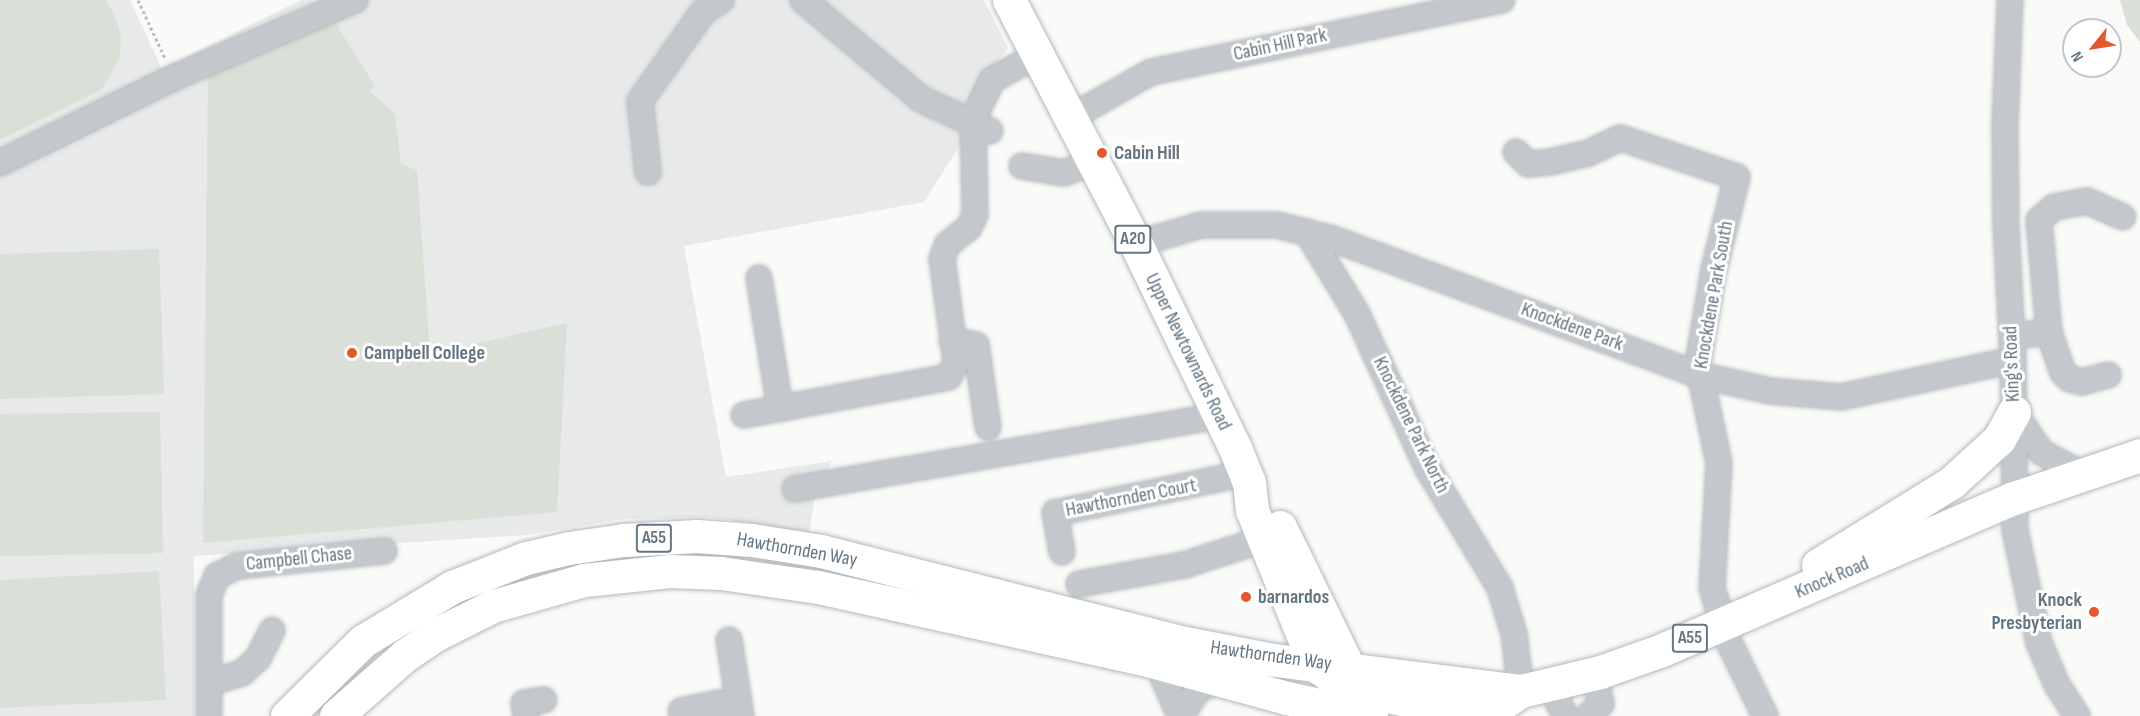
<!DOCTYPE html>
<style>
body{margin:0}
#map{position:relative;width:2140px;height:716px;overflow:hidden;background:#fafaf8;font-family:"Sofia Sans Condensed",sans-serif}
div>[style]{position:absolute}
.built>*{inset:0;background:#e8e9e9}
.green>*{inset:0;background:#dadfd7}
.path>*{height:3px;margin-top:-1.5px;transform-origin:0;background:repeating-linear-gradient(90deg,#bbbfc2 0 3px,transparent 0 6px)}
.roads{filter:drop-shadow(0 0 2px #b4b9bd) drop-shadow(0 0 2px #b4b9bd)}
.minor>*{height:24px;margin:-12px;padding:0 12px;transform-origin:12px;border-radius:12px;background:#c3c8cc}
.highway>*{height:33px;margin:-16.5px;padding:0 16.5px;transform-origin:16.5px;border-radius:16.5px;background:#fff}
.dots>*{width:16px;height:16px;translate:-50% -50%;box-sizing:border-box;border:3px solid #fff;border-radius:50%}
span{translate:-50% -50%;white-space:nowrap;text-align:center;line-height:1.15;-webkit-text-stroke:6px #fff;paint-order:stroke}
.shield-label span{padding:2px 4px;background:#fff;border:2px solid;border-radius:4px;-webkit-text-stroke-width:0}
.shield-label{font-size:18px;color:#657683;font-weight:700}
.street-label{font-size:20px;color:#657683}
.poi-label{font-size:20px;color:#657683;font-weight:700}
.left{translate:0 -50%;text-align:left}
.right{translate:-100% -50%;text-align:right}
.north{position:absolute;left:2062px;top:18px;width:60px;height:60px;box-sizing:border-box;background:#fff;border:2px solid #c1c8cd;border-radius:50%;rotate:240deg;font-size:16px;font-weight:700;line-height:24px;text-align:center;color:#657683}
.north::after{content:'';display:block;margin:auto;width:21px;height:27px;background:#e4572e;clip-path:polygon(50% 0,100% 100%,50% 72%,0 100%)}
</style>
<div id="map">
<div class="built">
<div style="clip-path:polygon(0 0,130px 0,162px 69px,301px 0,984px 0,1008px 48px,979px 85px,967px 134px,924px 202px,684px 246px,726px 477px,832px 461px,816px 490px,809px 532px,709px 517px,624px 519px,526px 535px,194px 556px,194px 716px,0 716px)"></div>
</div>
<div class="green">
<div style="clip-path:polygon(0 0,105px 0,115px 15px,121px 37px,119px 60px,101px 90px,0 140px)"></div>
<div style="clip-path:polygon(2120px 0,2140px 0,2140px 42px,2127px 25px)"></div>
<div style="clip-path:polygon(334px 21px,375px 86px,370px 91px,395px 114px,401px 164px,417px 170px,430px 354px,567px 323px,557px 512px,203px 543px,208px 74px)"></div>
<div style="clip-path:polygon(159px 249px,164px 394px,0 399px,0 254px)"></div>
<div style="clip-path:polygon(160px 412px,163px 553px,0 556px,0 414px)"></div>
<div style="clip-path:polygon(659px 547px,796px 561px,1032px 616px,596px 563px,554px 571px,504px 587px,369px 666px,316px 716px,303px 716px,332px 684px,423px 615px,530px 567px)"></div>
<div style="clip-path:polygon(159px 571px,166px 700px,0 708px,0 580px)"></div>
</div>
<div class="path">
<div style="left:138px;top:0;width:66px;rotate:65deg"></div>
</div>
<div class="roads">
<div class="minor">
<div style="left:803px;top:0;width:154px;rotate:40deg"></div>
<div style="left:921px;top:99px;width:76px;rotate:24.9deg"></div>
<div style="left:2010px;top:0;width:122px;rotate:92.3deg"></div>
<div style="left:2005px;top:122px;width:105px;rotate:89.5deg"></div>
<div style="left:2006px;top:227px;width:133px;rotate:87deg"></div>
<div style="left:2013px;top:360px;width:170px;rotate:89.3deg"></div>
<div style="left:2015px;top:530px;width:116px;rotate:78deg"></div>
<div style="left:2039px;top:643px;width:46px;rotate:66.8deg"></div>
<div style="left:2057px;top:685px;width:37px;rotate:57deg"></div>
<div style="left:1070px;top:118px;width:93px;rotate:-29.6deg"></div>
<div style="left:1151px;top:72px;width:358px;rotate:-11.6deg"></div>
<div style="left:1516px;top:152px;width:17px;rotate:45deg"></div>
<div style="left:1528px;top:164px;width:22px;rotate:-5deg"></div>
<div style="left:1550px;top:162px;width:37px;rotate:-13deg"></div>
<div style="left:1586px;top:154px;width:38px;rotate:-25deg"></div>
<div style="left:1621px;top:138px;width:122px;rotate:18.6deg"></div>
<div style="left:1737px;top:177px;width:95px;rotate:104deg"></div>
<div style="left:1714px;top:269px;width:96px;rotate:99.6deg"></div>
<div style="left:1698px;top:364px;width:101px;rotate:78deg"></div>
<div style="left:1719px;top:463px;width:125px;rotate:93.2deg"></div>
<div style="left:1712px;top:588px;width:54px;rotate:72.9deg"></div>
<div style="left:1728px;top:640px;width:85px;rotate:64deg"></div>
<div style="left:0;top:163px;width:195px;rotate:-26.2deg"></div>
<div style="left:175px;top:77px;width:196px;rotate:-23.2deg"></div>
<div style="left:1022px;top:166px;width:43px;rotate:9.5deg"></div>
<div style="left:1064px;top:173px;width:31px;rotate:-22deg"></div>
<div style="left:648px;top:172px;width:71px;rotate:-96.4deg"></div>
<div style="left:640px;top:101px;width:109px;rotate:-54.7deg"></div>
<div style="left:703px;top:12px;width:22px;rotate:-34deg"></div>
<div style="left:1307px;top:232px;width:96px;rotate:58.6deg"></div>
<div style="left:1357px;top:314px;width:170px;rotate:65.4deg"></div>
<div style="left:1428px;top:469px;width:139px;rotate:58.8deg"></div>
<div style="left:1500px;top:588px;width:48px;rotate:73.1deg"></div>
<div style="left:1514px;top:634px;width:57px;rotate:83deg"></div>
<div style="left:1136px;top:244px;width:68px;rotate:-16.3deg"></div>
<div style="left:1201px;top:225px;width:76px"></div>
<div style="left:1277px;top:225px;width:58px;rotate:14deg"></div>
<div style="left:1333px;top:239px;width:390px;rotate:20.4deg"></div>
<div style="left:1699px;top:375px;width:73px;rotate:12.7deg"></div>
<div style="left:1770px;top:391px;width:71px;rotate:4.8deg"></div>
<div style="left:1841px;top:397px;width:176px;rotate:-12.1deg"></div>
<div style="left:759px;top:278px;width:132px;rotate:80.8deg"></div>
<div style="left:2049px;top:332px;width:112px;rotate:-95.1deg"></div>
<div style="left:2039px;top:220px;width:20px;rotate:-41deg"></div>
<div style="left:2054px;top:207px;width:34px;rotate:-10deg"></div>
<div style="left:2087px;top:201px;width:39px;rotate:24deg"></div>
<div style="left:2012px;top:336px;width:37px;rotate:-6deg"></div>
<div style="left:2049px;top:332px;width:43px;rotate:71.1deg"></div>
<div style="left:2063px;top:373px;width:9px;rotate:41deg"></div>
<div style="left:2070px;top:379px;width:12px;rotate:14deg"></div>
<div style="left:2082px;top:382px;width:27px;rotate:-15deg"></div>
<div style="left:952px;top:340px;width:25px;rotate:12deg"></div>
<div style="left:976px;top:345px;width:83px;rotate:81.7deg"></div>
<div style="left:2014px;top:412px;width:48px;rotate:56deg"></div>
<div style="left:2041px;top:452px;width:47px;rotate:28.2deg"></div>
<div style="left:744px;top:415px;width:208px;rotate:-10.5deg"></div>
<div style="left:949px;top:377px;width:17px;rotate:-65deg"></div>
<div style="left:956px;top:362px;width:104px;rotate:-97.7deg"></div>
<div style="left:942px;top:259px;width:15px;rotate:-70deg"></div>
<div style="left:947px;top:245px;width:28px;rotate:-39deg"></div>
<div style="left:969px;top:227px;width:13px;rotate:-63deg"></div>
<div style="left:975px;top:215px;width:95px;rotate:-91.2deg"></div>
<div style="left:973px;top:120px;width:44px;rotate:-64.6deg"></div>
<div style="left:992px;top:80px;width:51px;rotate:-29.1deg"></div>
<div style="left:795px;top:489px;width:430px;rotate:-9.8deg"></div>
<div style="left:1062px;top:552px;width:40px;rotate:-100deg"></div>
<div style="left:1055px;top:513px;width:195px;rotate:-11.8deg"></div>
<div style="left:1079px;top:584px;width:107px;rotate:-10.3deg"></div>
<div style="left:1184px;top:565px;width:84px;rotate:-18deg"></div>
<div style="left:729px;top:640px;width:77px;rotate:81deg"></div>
<div style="left:1157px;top:663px;width:58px;rotate:66.5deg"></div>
<div style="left:209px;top:683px;width:34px;rotate:-17deg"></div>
<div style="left:242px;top:673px;width:22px;rotate:-43deg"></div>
<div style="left:258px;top:658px;width:31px;rotate:-63deg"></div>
<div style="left:1550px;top:685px;width:34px;rotate:64deg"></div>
<div style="left:681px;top:711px;width:39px;rotate:-12deg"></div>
<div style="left:719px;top:703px;width:24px;rotate:28deg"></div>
<div style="left:209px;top:716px;width:121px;rotate:-90deg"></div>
<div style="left:209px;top:595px;width:21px;rotate:-67deg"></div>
<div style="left:217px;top:576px;width:22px;rotate:-27deg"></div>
<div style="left:237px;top:566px;width:148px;rotate:-5.8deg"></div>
<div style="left:526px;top:716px;width:13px;rotate:-99deg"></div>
<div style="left:524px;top:703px;width:20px;rotate:-9deg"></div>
<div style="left:1182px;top:716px;width:28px;rotate:-60deg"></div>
<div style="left:1196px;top:692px;width:25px;rotate:-32deg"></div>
<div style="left:1588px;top:716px;width:18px;rotate:-43deg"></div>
<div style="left:1601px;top:704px;width:31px;rotate:-101deg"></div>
</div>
<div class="highway">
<div style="left:1009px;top:0;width:275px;rotate:62.5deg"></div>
<div style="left:1136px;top:244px;width:227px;rotate:64.1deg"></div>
<div style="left:1235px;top:448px;width:37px;rotate:68deg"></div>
<div style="left:1249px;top:482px;width:28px;rotate:84deg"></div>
<div style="left:1252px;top:510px;width:167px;rotate:67.9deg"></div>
<div style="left:1315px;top:665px;width:40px;rotate:34.9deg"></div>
<div style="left:1348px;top:688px;width:59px;rotate:11.7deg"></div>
<div style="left:1406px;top:700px;width:81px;rotate:2.8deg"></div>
<div style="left:1280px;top:527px;width:174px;rotate:64deg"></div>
<div style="left:1818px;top:565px;width:156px;rotate:-31.7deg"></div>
<div style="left:1951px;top:483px;width:65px;rotate:-42.5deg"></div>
<div style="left:1999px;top:439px;width:31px;rotate:-61deg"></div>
<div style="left:1503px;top:703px;width:22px;rotate:-34deg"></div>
<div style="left:1521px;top:691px;width:81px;rotate:-13.5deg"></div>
<div style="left:1600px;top:672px;width:66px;rotate:-19.5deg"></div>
<div style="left:1662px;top:650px;width:383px;rotate:-23.4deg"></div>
<div style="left:2014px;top:498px;width:133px;rotate:-18.8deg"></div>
<div style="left:287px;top:716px;width:107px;rotate:-44.6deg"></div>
<div style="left:363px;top:641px;width:104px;rotate:-31.2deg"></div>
<div style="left:452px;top:587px;width:79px;rotate:-21.4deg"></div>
<div style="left:526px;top:558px;width:44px;rotate:-13.1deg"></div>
<div style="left:569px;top:548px;width:55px;rotate:-8.4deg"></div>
<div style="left:623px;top:540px;width:74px;rotate:-3.1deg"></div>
<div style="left:697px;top:536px;width:55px;rotate:4.2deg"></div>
<div style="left:752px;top:540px;width:70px;rotate:9.1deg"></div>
<div style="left:821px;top:551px;width:375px;rotate:14.2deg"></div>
<div style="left:1185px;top:643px;width:84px;rotate:11deg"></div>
<div style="left:1267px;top:659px;width:256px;rotate:7.2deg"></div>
<div style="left:336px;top:716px;width:91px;rotate:-41.4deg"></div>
<div style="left:404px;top:656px;width:40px;rotate:-34deg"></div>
<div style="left:437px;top:634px;width:63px;rotate:-26.6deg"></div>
<div style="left:493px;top:606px;width:95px;rotate:-15.9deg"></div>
<div style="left:584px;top:580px;width:86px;rotate:-6deg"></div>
<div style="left:670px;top:571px;width:51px;rotate:2.2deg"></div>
<div style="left:721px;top:573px;width:98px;rotate:8.2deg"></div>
<div style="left:818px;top:587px;width:338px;rotate:12.5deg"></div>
<div style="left:1148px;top:660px;width:144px;rotate:15.3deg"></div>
<div style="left:1287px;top:698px;width:86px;rotate:12.1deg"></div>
</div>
</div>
<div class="dots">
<div style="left:1102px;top:153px;background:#e4572e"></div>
<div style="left:352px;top:353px;background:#e4572e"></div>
<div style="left:1246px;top:597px;background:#e4572e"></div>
<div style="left:2094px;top:612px;background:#e4572e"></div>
</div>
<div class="shield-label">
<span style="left:1133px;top:239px">A20</span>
<span style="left:654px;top:538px">A55</span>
<span style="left:1690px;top:638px">A55</span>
</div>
<div class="street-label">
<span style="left:1280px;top:45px;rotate:-12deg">Cabin Hill Park</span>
<span style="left:1714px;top:295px;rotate:-80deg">Knockdene Park South</span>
<span style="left:1572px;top:327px;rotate:20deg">Knockdene Park</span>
<span style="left:1188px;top:352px;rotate:64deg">Upper Newtownards Road</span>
<span style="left:2012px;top:364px;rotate:-92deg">King's Road</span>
<span style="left:1411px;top:425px;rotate:64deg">Knockdene Park North</span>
<span style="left:1131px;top:498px;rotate:-11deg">Hawthornden Court</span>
<span style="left:797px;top:550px;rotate:10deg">Hawthornden Way</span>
<span style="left:299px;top:559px;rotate:-6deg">Campbell Chase</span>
<span style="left:1832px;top:578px;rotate:-23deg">Knock Road</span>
<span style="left:1271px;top:656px;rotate:8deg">Hawthornden Way</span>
</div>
<div class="poi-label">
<span class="left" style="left:1114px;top:153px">Cabin Hill</span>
<span class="left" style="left:364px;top:353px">Campbell College</span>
<span class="left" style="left:1258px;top:597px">barnardos</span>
<span class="right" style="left:2082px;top:612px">Knock<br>Presbyterian</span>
</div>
<div class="north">N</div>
</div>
